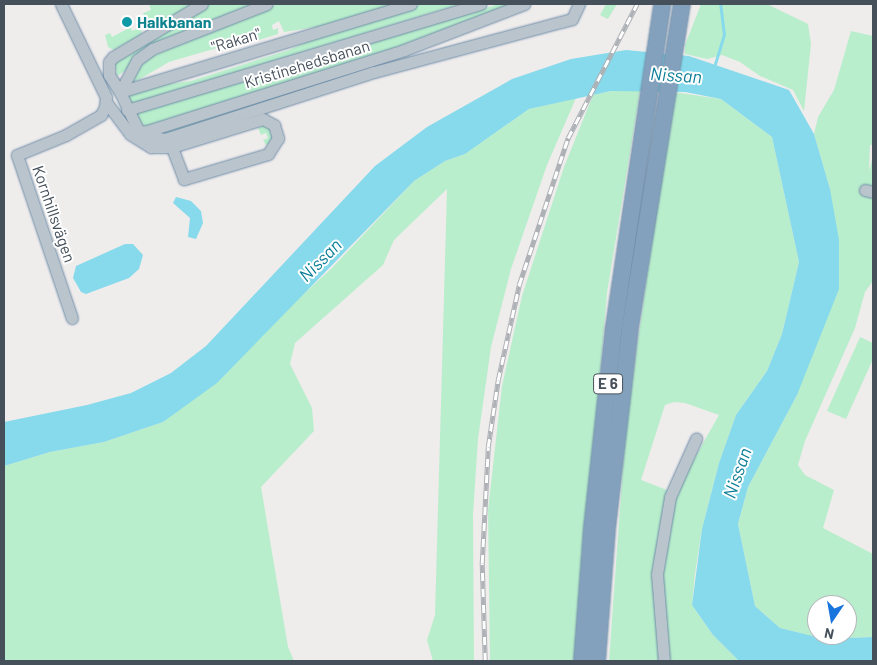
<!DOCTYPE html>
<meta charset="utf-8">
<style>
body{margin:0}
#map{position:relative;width:877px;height:665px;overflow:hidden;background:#efecec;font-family:Barlow,sans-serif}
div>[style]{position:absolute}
.green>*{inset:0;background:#b9eecc}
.water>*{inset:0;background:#86daeb}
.stream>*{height:2.5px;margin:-1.25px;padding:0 1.25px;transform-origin:1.25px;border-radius:1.25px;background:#86daeb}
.roads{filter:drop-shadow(0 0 1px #6e8ca8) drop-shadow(0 0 1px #6e8ca8)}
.minor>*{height:11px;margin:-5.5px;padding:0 5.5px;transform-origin:5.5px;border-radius:5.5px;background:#bac4cc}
.highway>*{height:16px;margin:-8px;padding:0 8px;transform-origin:8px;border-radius:8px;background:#83a1bc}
.rail>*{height:4.5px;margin-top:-2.25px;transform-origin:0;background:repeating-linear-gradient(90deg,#fff 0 8px,#aeb2b7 0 16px);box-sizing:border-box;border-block:1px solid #aeb2b7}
.dots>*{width:14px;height:14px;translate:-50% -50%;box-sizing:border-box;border:2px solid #fff;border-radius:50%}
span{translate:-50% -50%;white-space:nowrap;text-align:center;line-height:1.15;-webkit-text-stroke:4px #fff;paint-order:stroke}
.shield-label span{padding:1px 4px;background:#fff;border:1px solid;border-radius:4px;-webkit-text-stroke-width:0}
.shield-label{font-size:15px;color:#45505a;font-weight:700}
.culture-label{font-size:16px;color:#0d838f;font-weight:700}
.left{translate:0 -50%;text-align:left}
.street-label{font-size:16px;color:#45505a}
.water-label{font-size:18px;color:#0c7e97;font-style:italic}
.frame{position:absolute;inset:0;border:5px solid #45505a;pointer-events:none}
.north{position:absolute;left:807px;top:595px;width:50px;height:50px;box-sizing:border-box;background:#fff;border:1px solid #b5b9bd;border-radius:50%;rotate:192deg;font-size:14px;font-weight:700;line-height:20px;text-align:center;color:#45505a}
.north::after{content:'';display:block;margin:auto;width:18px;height:22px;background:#1875dd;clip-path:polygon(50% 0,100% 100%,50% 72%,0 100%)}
</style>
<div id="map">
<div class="green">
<div style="clip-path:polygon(149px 4px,196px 4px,149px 29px,143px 13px,151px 10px)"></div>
<div style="clip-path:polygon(207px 4px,254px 4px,192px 28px,117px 76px,115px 63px,121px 54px)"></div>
<div style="clip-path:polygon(278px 4px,400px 4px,323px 26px,284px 32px,279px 21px,272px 25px,273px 30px,278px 28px,278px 34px,239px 46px,234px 43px,169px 62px,133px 83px,141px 64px,150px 57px)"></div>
<div style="clip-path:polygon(422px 4px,460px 4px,132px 104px,128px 99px,130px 94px,141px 88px,191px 81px,289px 50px,326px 33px)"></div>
<div style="clip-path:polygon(499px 4px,511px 4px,370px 58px,147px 127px,137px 120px,136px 110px)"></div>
<div style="clip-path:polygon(606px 4px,617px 4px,608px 19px,600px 15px)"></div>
<div style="clip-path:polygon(701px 4px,767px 4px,808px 24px,811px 44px,804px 111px,793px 90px,760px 76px,740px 62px,722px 55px,707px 59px,685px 54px,685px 45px)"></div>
<div style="clip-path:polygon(138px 18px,142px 34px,114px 50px,108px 47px,105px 35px,110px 33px,112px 37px,131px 27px,132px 31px,139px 28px)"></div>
<div style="clip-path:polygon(evenodd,851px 31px,873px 36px,873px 145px,870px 145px,869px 171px,873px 156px,873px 281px,865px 292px,855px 328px,805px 441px,798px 465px,805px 475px,834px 490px,823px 528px,873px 554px,873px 637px,825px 639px,780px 628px,755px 606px,738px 524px,748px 487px,797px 395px,830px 189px,814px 134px,818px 117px,834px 90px,851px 31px,817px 605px,847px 605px,847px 635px,817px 635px,817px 605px)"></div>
<div style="clip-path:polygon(380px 61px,382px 65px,170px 134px,155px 133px)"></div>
<div style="clip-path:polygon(611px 91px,640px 91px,607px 293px,575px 661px,490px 661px,488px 510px,502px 386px,522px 296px,564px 167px,593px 95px)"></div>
<div style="clip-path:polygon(evenodd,673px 92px,721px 99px,772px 137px,799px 262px,782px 334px,767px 371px,736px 415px,719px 463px,702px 529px,695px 574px,692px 605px,713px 635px,739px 661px,609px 661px,626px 426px,673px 92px,674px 402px,685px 403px,719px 415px,675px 493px,641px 480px,665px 405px,674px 402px)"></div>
<div style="clip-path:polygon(576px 98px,547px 165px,511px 269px,491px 347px,478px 439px,473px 514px,474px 661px,433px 661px,427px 640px,435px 615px,447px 189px,394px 240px,383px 265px,295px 343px,290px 364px,312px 408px,314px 431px,261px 487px,288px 647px,294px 661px,4px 661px,4px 466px,50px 452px,104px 442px,163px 422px,332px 268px,414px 181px,445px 161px,465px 154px,529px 109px)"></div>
<div style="clip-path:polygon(266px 125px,274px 132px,272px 143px,266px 145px,263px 140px,268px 138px,266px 133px,261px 135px,258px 128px)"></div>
<div style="clip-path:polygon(860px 337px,873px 343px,873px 359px,846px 419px,827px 411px)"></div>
</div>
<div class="water">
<div style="clip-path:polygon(626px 50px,689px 56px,789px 90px,814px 134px,830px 189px,839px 240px,839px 289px,797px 395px,748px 487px,738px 524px,755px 606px,780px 628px,825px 639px,873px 637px,873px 661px,739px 661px,713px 635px,692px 605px,702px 529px,719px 463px,736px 415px,767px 371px,782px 334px,799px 262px,772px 137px,721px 99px,685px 92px,611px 91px,529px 109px,465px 154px,445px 161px,414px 181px,217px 383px,163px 422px,104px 442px,50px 452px,4px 466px,4px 422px,87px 405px,131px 393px,171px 373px,206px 346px,375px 166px,427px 127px,512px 79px,571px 59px)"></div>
<div style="clip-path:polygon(176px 197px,191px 201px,201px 211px,203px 223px,196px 239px,188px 237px,190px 218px,173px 203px)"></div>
<div style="clip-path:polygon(125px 244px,133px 244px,143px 255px,139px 269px,129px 278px,86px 294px,81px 292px,73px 278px,76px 266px)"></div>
</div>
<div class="stream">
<div style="left:715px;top:64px;width:30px;rotate:-73deg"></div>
<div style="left:724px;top:35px;width:31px;rotate:-97deg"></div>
</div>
<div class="roads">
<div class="minor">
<div style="left:61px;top:4px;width:103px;rotate:64.2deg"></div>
<div style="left:106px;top:97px;width:10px;rotate:96deg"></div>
<div style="left:105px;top:107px;width:9px;rotate:117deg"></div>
<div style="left:101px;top:115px;width:40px;rotate:150.3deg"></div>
<div style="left:66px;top:135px;width:53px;rotate:157.8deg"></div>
<div style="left:17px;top:155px;width:172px;rotate:71.4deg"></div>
<div style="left:202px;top:4px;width:104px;rotate:149.2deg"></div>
<div style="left:113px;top:57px;width:6px;rotate:129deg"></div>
<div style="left:109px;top:62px;width:13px;rotate:90deg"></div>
<div style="left:109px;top:75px;width:20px;rotate:57deg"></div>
<div style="left:120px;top:92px;width:36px;rotate:-62deg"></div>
<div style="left:137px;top:60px;width:19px;rotate:-36deg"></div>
<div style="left:152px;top:49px;width:123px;rotate:-21.4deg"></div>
<div style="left:411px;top:4px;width:304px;rotate:163.2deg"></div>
<div style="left:120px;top:92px;width:42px;rotate:64.7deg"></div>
<div style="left:138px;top:130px;width:6px;rotate:18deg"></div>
<div style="left:144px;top:132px;width:273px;rotate:-17.5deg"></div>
<div style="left:404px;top:50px;width:129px;rotate:-21deg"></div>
<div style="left:106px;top:102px;width:40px;rotate:53deg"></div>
<div style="left:130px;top:134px;width:25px;rotate:32deg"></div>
<div style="left:151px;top:147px;width:21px"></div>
<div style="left:172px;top:147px;width:95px;rotate:-17.1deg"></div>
<div style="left:263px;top:119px;width:13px;rotate:29deg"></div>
<div style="left:274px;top:125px;width:14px;rotate:73deg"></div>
<div style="left:278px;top:138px;width:19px;rotate:122deg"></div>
<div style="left:268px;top:154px;width:88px;rotate:163.4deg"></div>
<div style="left:184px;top:179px;width:34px;rotate:-111deg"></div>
<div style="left:127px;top:110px;width:369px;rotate:-16.7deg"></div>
<div style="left:147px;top:131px;width:8px;rotate:45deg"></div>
<div style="left:153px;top:137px;width:12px;rotate:9deg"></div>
<div style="left:165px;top:139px;width:219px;rotate:-17.8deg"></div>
<div style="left:374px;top:72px;width:194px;rotate:-15deg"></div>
<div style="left:561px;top:22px;width:11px;rotate:-15deg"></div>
<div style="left:572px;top:19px;width:17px;rotate:-65deg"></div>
<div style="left:865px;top:190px;width:8px;rotate:14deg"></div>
<div style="left:664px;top:661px;width:87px;rotate:-94.6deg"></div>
<div style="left:657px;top:574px;width:78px;rotate:-80.4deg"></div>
<div style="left:670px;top:497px;width:64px;rotate:-65.9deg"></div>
</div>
<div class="highway">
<div style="left:582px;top:661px;width:133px;rotate:-85.7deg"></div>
<div style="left:592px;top:528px;width:202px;rotate:-83.8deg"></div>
<div style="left:614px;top:327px;width:327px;rotate:-81.5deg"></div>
<div style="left:597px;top:661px;width:133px;rotate:-85.7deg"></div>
<div style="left:607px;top:528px;width:201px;rotate:-83.4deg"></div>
<div style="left:630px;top:328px;width:328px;rotate:-80.9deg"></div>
</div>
</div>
<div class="rail">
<div style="left:485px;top:661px;width:98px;rotate:-91.8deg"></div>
<div style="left:482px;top:563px;width:116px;rotate:-87deg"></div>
<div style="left:488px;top:447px;width:68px;rotate:-81.5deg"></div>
<div style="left:498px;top:380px;width:97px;rotate:-77.5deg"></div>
<div style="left:519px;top:285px;width:155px;rotate:-71.6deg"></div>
<div style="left:568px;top:138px;width:151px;rotate:-62.8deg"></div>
</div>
<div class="dots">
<div style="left:127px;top:22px;background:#0f9aa8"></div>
</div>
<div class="shield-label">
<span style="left:608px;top:384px">E 6</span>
</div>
<div class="culture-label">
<span class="left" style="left:137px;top:22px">Halkbanan</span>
</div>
<div class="street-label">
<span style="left:236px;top:40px;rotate:-17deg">"Rakan"</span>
<span style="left:307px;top:64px;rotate:-17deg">Kristinehedsbanan</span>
<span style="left:54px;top:214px;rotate:71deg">Kornhillsvägen</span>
</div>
<div class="water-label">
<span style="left:676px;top:75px;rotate:4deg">Nissan</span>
<span style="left:320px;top:260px;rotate:-45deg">Nissan</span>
<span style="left:737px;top:473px;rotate:-71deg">Nissan</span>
</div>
<div class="frame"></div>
<div class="north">N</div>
</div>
